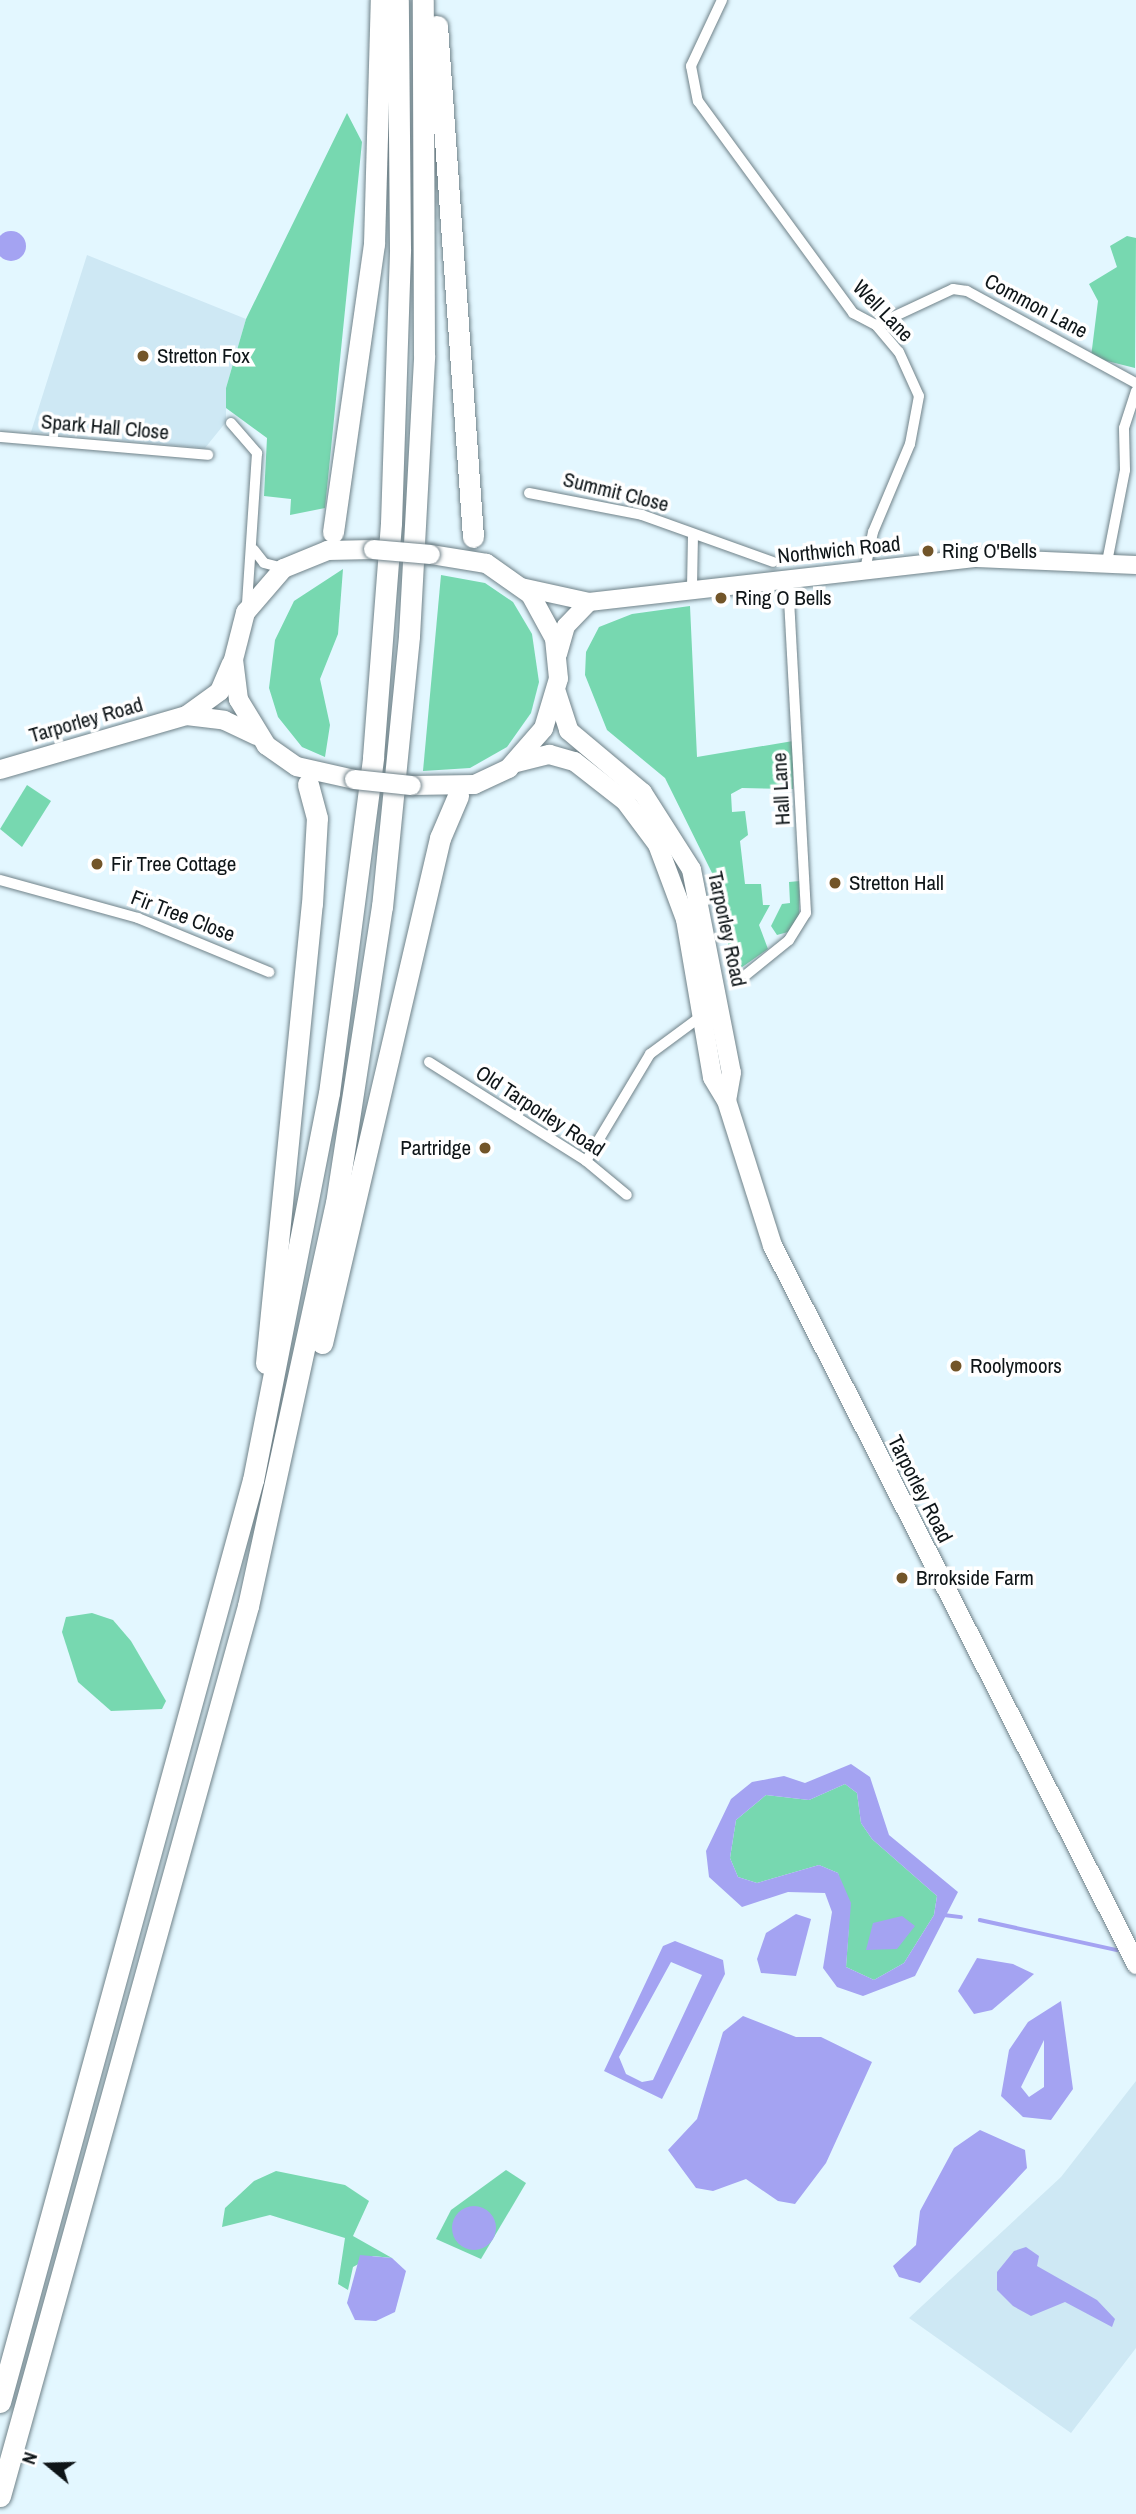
<!DOCTYPE html>
<style>
body{margin:0}
#map{position:relative;width:1136px;height:2514px;overflow:hidden;background:#e3f7ff;font-family:"Archivo Narrow",sans-serif}
div>[style]{position:absolute}
.built>*{inset:0;background:#cee8f4}
.green>*{inset:0;background:#77d8b0}
.water>*{inset:0;background:#a4a3f2}
.round{border-radius:50%}
.stream>*{height:3.5px;margin:-1.75px;padding:0 1.75px;transform-origin:1.75px;border-radius:1.75px;background:#a4a3f2}
.roads{filter:drop-shadow(0 0 2px #708289) drop-shadow(0 0 2px #708289)}
.minor>*{height:10px;margin:-5px;padding:0 5px;transform-origin:5px;border-radius:5px;background:#fff}
.primary>*{height:18px;margin:-9px;padding:0 9px;transform-origin:9px;border-radius:9px;background:#fff}
.trunk>*{height:19px;margin:-9.5px;padding:0 9.5px;transform-origin:9.5px;border-radius:9.5px;background:#fff}
.motorway>*{height:21px;margin:-10.5px;padding:0 10.5px;transform-origin:10.5px;border-radius:10.5px;background:#fff}
.bridges{filter:drop-shadow(0 0 2px #708289) drop-shadow(0 0 2px #708289)}
.trunk-bridge>*{height:19px;margin:-9.5px;padding:0 9.5px;transform-origin:9.5px;border-radius:9.5px;background:#fff}
.dots>*{width:19px;height:19px;translate:-50% -50%;box-sizing:border-box;border:4px solid #fff;border-radius:50%}
span{translate:-50% -50%;white-space:nowrap;text-align:center;line-height:1.15;-webkit-text-stroke:7px #fff;paint-order:stroke}
.street-label{font-size:21px;color:#0e1518}
.poi-label{font-size:21px;color:#0e1518}
.left{translate:0 -50%;text-align:left}
.right{translate:-100% -50%;text-align:right}
.north{position:absolute;left:14px;top:2430px;width:70px;height:70px;-webkit-text-stroke:5px #fff;paint-order:stroke;rotate:289deg;font-size:19px;font-weight:700;line-height:28px;text-align:center;color:#0e1518}
.north::after{content:'';display:block;margin:auto;width:24px;height:32px;background:#0e1518;clip-path:polygon(50% 0,100% 100%,50% 72%,0 100%)}
</style>
<div id="map">
<div class="built">
<div style="clip-path:polygon(87px 255px,246px 319px,226px 388px,226px 422px,205px 448px,31px 432px)"></div>
<div style="clip-path:polygon(1136px 2081px,1136px 2348px,1071px 2433px,909px 2318px,1061px 2177px)"></div>
</div>
<div class="green">
<div style="clip-path:polygon(347px 113px,362px 142px,325px 508px,290px 515px,291px 499px,264px 496px,267px 438px,226px 408px,226px 388px,246px 319px)"></div>
<div style="clip-path:polygon(1127px 236px,1136px 238px,1135px 368px,1091px 357px,1098px 301px,1089px 284px,1117px 267px,1110px 246px)"></div>
<div style="clip-path:polygon(343px 569px,338px 634px,320px 679px,330px 725px,325px 757px,302px 747px,278px 717px,269px 688px,275px 640px,294px 601px)"></div>
<div style="clip-path:polygon(441px 575px,485px 583px,513px 602px,532px 634px,539px 682px,531px 713px,507px 747px,470px 768px,423px 771px)"></div>
<div style="clip-path:polygon(690px 606px,697px 757px,793px 741px,793px 789px,742px 788px,731px 794px,732px 812px,745px 811px,748px 835px,740px 841px,745px 884px,761px 884px,763px 905px,770px 905px,759px 925px,768px 949px,728px 977px,728px 906px,714px 877px,665px 778px,607px 730px,585px 675px,586px 652px,599px 627px,632px 614px)"></div>
<div style="clip-path:polygon(27px 785px,51px 801px,22px 847px,0 829px)"></div>
<div style="clip-path:polygon(800px 881px,799px 915px,788px 932px,777px 935px,771px 926px,782px 904px,790px 903px,789px 882px)"></div>
<div style="clip-path:polygon(92px 1613px,113px 1620px,131px 1641px,166px 1701px,162px 1709px,111px 1711px,78px 1682px,62px 1632px,66px 1617px)"></div>
<div style="clip-path:polygon(845px 1784px,857px 1793px,861px 1823px,872px 1839px,937px 1896px,934px 1915px,904px 1963px,874px 1980px,846px 1967px,849px 1924px,838px 1873px,819px 1865px,757px 1883px,738px 1877px,730px 1858px,736px 1820px,766px 1795px,809px 1800px)"></div>
<div style="clip-path:polygon(506px 2170px,526px 2183px,481px 2259px,436px 2239px,451px 2210px)"></div>
<div style="clip-path:polygon(276px 2171px,345px 2185px,369px 2201px,353px 2236px,392px 2258px,373px 2256px,353px 2267px,348px 2290px,338px 2284px,345px 2238px,270px 2215px,222px 2227px,225px 2208px,254px 2181px)"></div>
</div>
<div class="water">
<div class="round" style="left:-4px;top:231px;width:30px;height:30px"></div>
<div style="clip-path:polygon(evenodd,851px 1764px,870px 1777px,889px 1835px,958px 1892px,915px 1976px,863px 1996px,837px 1987px,823px 1968px,832px 1912px,825px 1893px,788px 1892px,742px 1907px,709px 1877px,706px 1851px,731px 1799px,752px 1782px,784px 1776px,805px 1783px,851px 1764px,845px 1784px,857px 1793px,861px 1823px,872px 1839px,937px 1896px,934px 1915px,904px 1963px,874px 1980px,846px 1967px,851px 1903px,838px 1873px,819px 1865px,757px 1883px,738px 1877px,730px 1858px,736px 1820px,766px 1795px,809px 1800px,845px 1784px)"></div>
<div style="clip-path:polygon(796px 1914px,811px 1919px,796px 1976px,761px 1973px,757px 1959px,766px 1933px)"></div>
<div style="clip-path:polygon(902px 1916px,915px 1926px,897px 1949px,866px 1950px,873px 1923px)"></div>
<div style="clip-path:polygon(evenodd,675px 1941px,723px 1960px,725px 1974px,662px 2099px,604px 2071px,663px 1946px,675px 1941px,671px 1962px,702px 1975px,653px 2080px,642px 2082px,626px 2074px,619px 2057px,671px 1962px)"></div>
<div style="clip-path:polygon(977px 1958px,1013px 1964px,1034px 1974px,992px 2010px,974px 2014px,958px 1991px)"></div>
<div style="clip-path:polygon(evenodd,1061px 2001px,1073px 2089px,1051px 2120px,1023px 2117px,1001px 2096px,1009px 2050px,1028px 2022px,1061px 2001px,1044px 2040px,1044px 2087px,1029px 2097px,1021px 2087px,1044px 2040px)"></div>
<div style="clip-path:polygon(743px 2016px,796px 2037px,821px 2037px,872px 2062px,826px 2163px,795px 2204px,778px 2201px,746px 2179px,713px 2191px,696px 2188px,668px 2150px,697px 2119px,723px 2032px)"></div>
<div style="clip-path:polygon(980px 2130px,1025px 2150px,1027px 2168px,920px 2283px,899px 2277px,893px 2266px,916px 2245px,920px 2211px,954px 2148px)"></div>
<div class="round" style="left:452px;top:2206px;width:44px;height:44px"></div>
<div style="clip-path:polygon(1026px 2247px,1039px 2256px,1037px 2266px,1097px 2300px,1115px 2319px,1112px 2327px,1065px 2302px,1031px 2316px,1013px 2306px,997px 2290px,997px 2272px,1014px 2251px)"></div>
<div style="clip-path:polygon(360px 2255px,392px 2258px,406px 2271px,395px 2312px,376px 2321px,355px 2320px,347px 2303px)"></div>
</div>
<div class="stream">
<div style="left:944px;top:1915px;width:17px;rotate:7deg"></div>
<div style="left:980px;top:1920px;width:140px;rotate:12.4deg"></div>
</div>
<div class="roads">
<div class="minor">
<div style="left:722px;top:0;width:73px;rotate:115.2deg"></div>
<div style="left:691px;top:66px;width:36px;rotate:79deg"></div>
<div style="left:698px;top:101px;width:263px;rotate:53.8deg"></div>
<div style="left:853px;top:313px;width:26px;rotate:28deg"></div>
<div style="left:876px;top:325px;width:35px;rotate:50deg"></div>
<div style="left:899px;top:352px;width:48px;rotate:65.6deg"></div>
<div style="left:919px;top:396px;width:49px;rotate:100.6deg"></div>
<div style="left:910px;top:444px;width:95px;rotate:112.8deg"></div>
<div style="left:873px;top:532px;width:39px;rotate:102deg"></div>
<div style="left:876px;top:325px;width:85px;rotate:-25.1deg"></div>
<div style="left:953px;top:289px;width:14px;rotate:8deg"></div>
<div style="left:967px;top:291px;width:192px;rotate:28.6deg"></div>
<div style="left:231px;top:423px;width:40px;rotate:49deg"></div>
<div style="left:257px;top:453px;width:152px;rotate:93.8deg"></div>
<div style="left:0;top:437px;width:209px;rotate:4.9deg"></div>
<div style="left:529px;top:493px;width:115px;rotate:11deg"></div>
<div style="left:642px;top:515px;width:139px;rotate:19.7deg"></div>
<div style="left:254px;top:550px;width:16px;rotate:52deg"></div>
<div style="left:264px;top:563px;width:20px;rotate:15deg"></div>
<div style="left:1107px;top:562px;width:94px;rotate:-78.9deg"></div>
<div style="left:1125px;top:470px;width:42px;rotate:-91.4deg"></div>
<div style="left:1124px;top:428px;width:39px;rotate:-72deg"></div>
<div style="left:692px;top:587px;width:53px;rotate:-88.9deg"></div>
<div style="left:0;top:880px;width:143px;rotate:15.4deg"></div>
<div style="left:138px;top:918px;width:142px;rotate:22.4deg"></div>
<div style="left:747px;top:974px;width:54px;rotate:-39deg"></div>
<div style="left:789px;top:940px;width:32px;rotate:-58deg"></div>
<div style="left:806px;top:913px;width:335px;rotate:-93.1deg"></div>
<div style="left:429px;top:1062px;width:186px;rotate:32.2deg"></div>
<div style="left:586px;top:1161px;width:53px;rotate:39.7deg"></div>
<div style="left:586px;top:1161px;width:125px;rotate:-59.1deg"></div>
<div style="left:650px;top:1054px;width:67px;rotate:-36.5deg"></div>
</div>
<div class="primary">
<div style="left:521px;top:587px;width:70px;rotate:12.4deg"></div>
<div style="left:589px;top:602px;width:390px;rotate:-6.5deg"></div>
<div style="left:977px;top:558px;width:159px;rotate:2.5deg"></div>
<div style="left:558px;top:654px;width:29px;rotate:-74deg"></div>
<div style="left:566px;top:626px;width:33px;rotate:-46deg"></div>
</div>
<div class="trunk">
<div style="left:556px;top:692px;width:40px;rotate:72deg"></div>
<div style="left:568px;top:730px;width:97px;rotate:40deg"></div>
<div style="left:642px;top:792px;width:91px;rotate:57.5deg"></div>
<div style="left:691px;top:869px;width:207px;rotate:78.9deg"></div>
<div style="left:731px;top:1072px;width:28px;rotate:100deg"></div>
<div style="left:186px;top:715px;width:38px;rotate:7deg"></div>
<div style="left:224px;top:720px;width:35px;rotate:25deg"></div>
<div style="left:516px;top:762px;width:34px;rotate:-14deg"></div>
<div style="left:549px;top:754px;width:26px;rotate:16deg"></div>
<div style="left:574px;top:761px;width:65px;rotate:38.1deg"></div>
<div style="left:625px;top:801px;width:54px;rotate:53.3deg"></div>
<div style="left:657px;top:844px;width:80px;rotate:69.5deg"></div>
<div style="left:685px;top:919px;width:160px;rotate:80.3deg"></div>
<div style="left:712px;top:1077px;width:27px;rotate:59deg"></div>
<div style="left:726px;top:1100px;width:152px;rotate:72.4deg"></div>
<div style="left:772px;top:1245px;width:806px;rotate:63.15deg"></div>
<div style="left:0;top:769px;width:194px;rotate:-16.2deg"></div>
<div style="left:186px;top:715px;width:41px;rotate:-36deg"></div>
<div style="left:219px;top:691px;width:30px;rotate:-67deg"></div>
<div style="left:354px;top:779px;width:59px;rotate:-167.4deg"></div>
<div style="left:296px;top:766px;width:37px;rotate:-145deg"></div>
<div style="left:266px;top:745px;width:54px;rotate:-121.3deg"></div>
<div style="left:238px;top:699px;width:40px;rotate:-97.1deg"></div>
<div style="left:233px;top:659px;width:49px;rotate:-75.7deg"></div>
<div style="left:245px;top:612px;width:58px;rotate:-49.2deg"></div>
<div style="left:283px;top:568px;width:48px;rotate:-22.2deg"></div>
<div style="left:327px;top:550px;width:46px;rotate:-1.2deg"></div>
<div style="left:411px;top:785px;width:63px;rotate:-0.9deg"></div>
<div style="left:474px;top:784px;width:38px;rotate:-25deg"></div>
<div style="left:508px;top:768px;width:53px;rotate:-48.8deg"></div>
<div style="left:543px;top:728px;width:52px;rotate:-73.3deg"></div>
<div style="left:558px;top:678px;width:40px;rotate:-95.7deg"></div>
<div style="left:554px;top:638px;width:50px;rotate:-118.6deg"></div>
<div style="left:530px;top:594px;width:54px;rotate:-144.8deg"></div>
<div style="left:486px;top:563px;width:57px;rotate:-170.9deg"></div>
</div>
<div class="motorway">
<div style="left:437px;top:26px;width:512px;rotate:85.97deg"></div>
<div style="left:333px;top:532px;width:291px;rotate:-81.9deg"></div>
<div style="left:374px;top:244px;width:244px;rotate:-88.4deg"></div>
<div style="left:322px;top:1343px;width:519px;rotate:-76.85deg"></div>
<div style="left:440px;top:838px;width:46px;rotate:-66.8deg"></div>
<div style="left:266px;top:1363px;width:461px;rotate:-84.3deg"></div>
<div style="left:312px;top:904px;width:86px;rotate:-86.7deg"></div>
<div style="left:317px;top:818px;width:35px;rotate:-105deg"></div>
<div style="left:0;top:2402px;width:956px;rotate:-74.66deg"></div>
<div style="left:253px;top:1480px;width:394px;rotate:-78.9deg"></div>
<div style="left:329px;top:1093px;width:339px;rotate:-82.5deg"></div>
<div style="left:373px;top:757px;width:235px;rotate:-85.6deg"></div>
<div style="left:391px;top:523px;width:274px;rotate:-88.1deg"></div>
<div style="left:400px;top:249px;width:249px;rotate:-90.5deg"></div>
<div style="left:0;top:2496px;width:924px;rotate:-74.43deg"></div>
<div style="left:248px;top:1606px;width:412px;rotate:-77.7deg"></div>
<div style="left:336px;top:1203px;width:300px;rotate:-81.2deg"></div>
<div style="left:382px;top:907px;width:272px;rotate:-84.3deg"></div>
<div style="left:409px;top:636px;width:281px;rotate:-86.9deg"></div>
<div style="left:424px;top:355px;width:355px;rotate:-90.2deg"></div>
</div>
</div>
<div class="bridges">
<div class="trunk-bridge">
<div style="left:373px;top:549px;width:57px;rotate:5deg"></div>
<div style="left:354px;top:779px;width:57px;rotate:6deg"></div>
</div>
</div>
<div class="dots">
<div style="left:143px;top:356px;background:#725529"></div>
<div style="left:928px;top:551px;background:#725529"></div>
<div style="left:721px;top:598px;background:#725529"></div>
<div style="left:97px;top:864px;background:#725529"></div>
<div style="left:835px;top:883px;background:#725529"></div>
<div style="left:485px;top:1148px;background:#725529"></div>
<div style="left:956px;top:1366px;background:#725529"></div>
<div style="left:902px;top:1578px;background:#725529"></div>
</div>
<div class="street-label">
<span style="left:1036px;top:306px;rotate:28deg">Common Lane</span>
<span style="left:883px;top:311px;rotate:46deg">Well Lane</span>
<span style="left:105px;top:427px;rotate:5deg">Spark Hall Close</span>
<span style="left:616px;top:492px;rotate:14deg">Summit Close</span>
<span style="left:839px;top:550px;rotate:-6deg">Northwich Road</span>
<span style="left:86px;top:720px;rotate:-16deg">Tarporley Road</span>
<span style="left:781px;top:789px;rotate:-93deg">Hall Lane</span>
<span style="left:183px;top:916px;rotate:21deg">Fir Tree Close</span>
<span style="left:727px;top:929px;rotate:78deg">Tarporley Road</span>
<span style="left:540px;top:1111px;rotate:33deg">Old Tarporley Road</span>
<span style="left:920px;top:1489px;rotate:63deg">Tarporley Road</span>
</div>
<div class="poi-label">
<span class="left" style="left:157px;top:356px">Stretton Fox</span>
<span class="left" style="left:942px;top:551px">Ring O'Bells</span>
<span class="left" style="left:735px;top:598px">Ring O Bells</span>
<span class="left" style="left:111px;top:864px">Fir Tree Cottage</span>
<span class="left" style="left:849px;top:883px">Stretton Hall</span>
<span class="right" style="left:471px;top:1148px">Partridge</span>
<span class="left" style="left:970px;top:1366px">Roolymoors</span>
<span class="left" style="left:916px;top:1578px">Brrokside Farm</span>
</div>
<div class="north">N</div>
</div>
